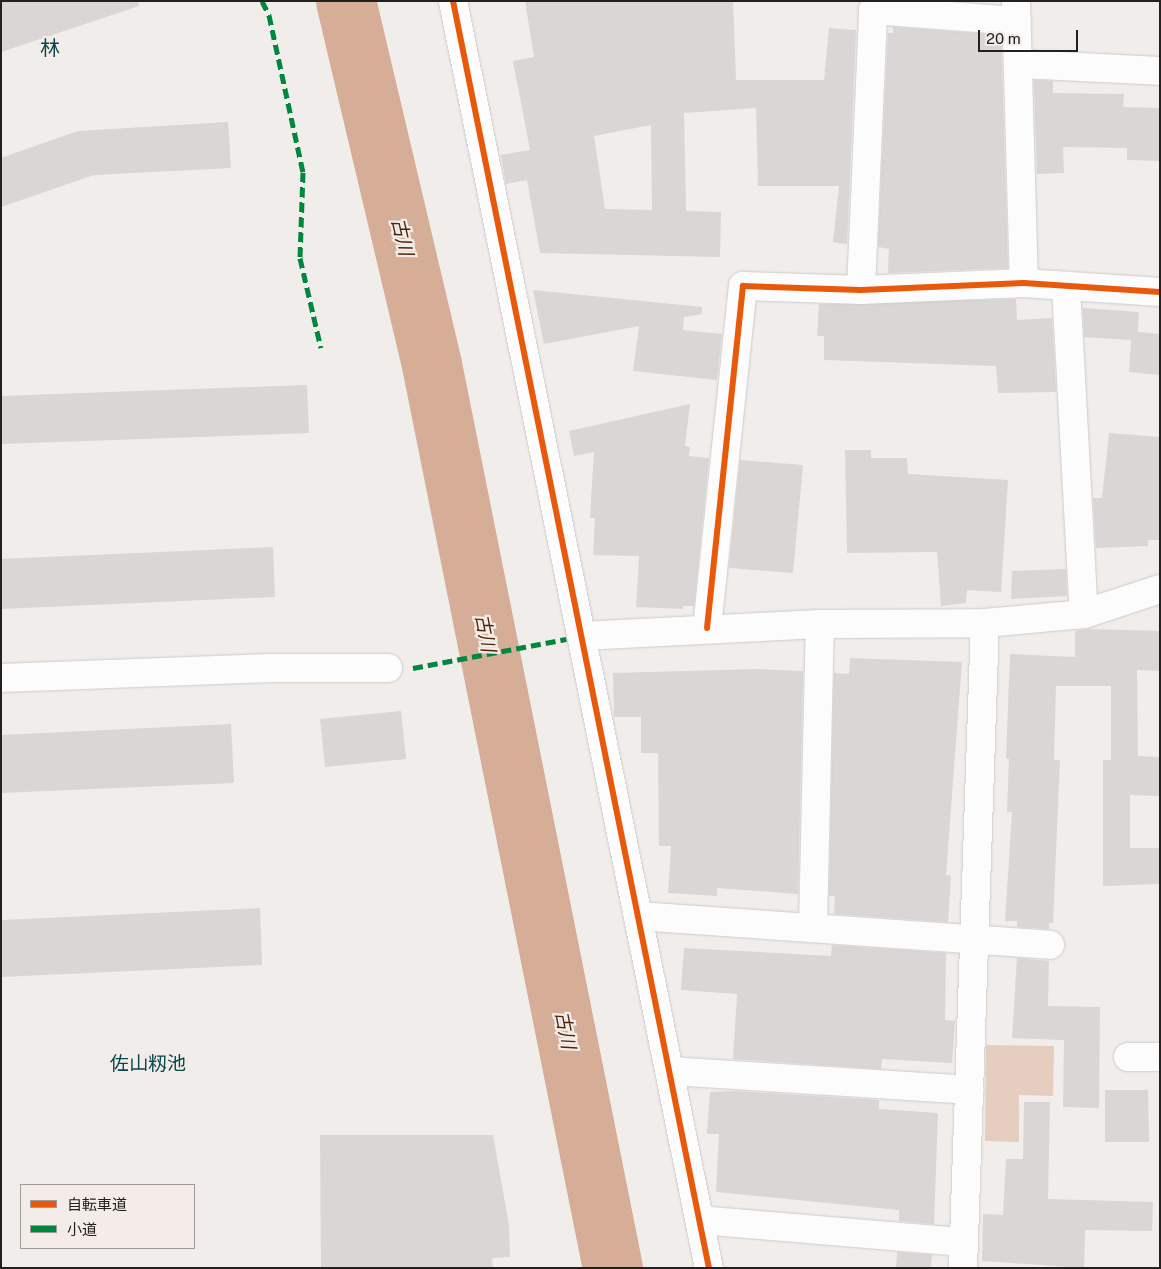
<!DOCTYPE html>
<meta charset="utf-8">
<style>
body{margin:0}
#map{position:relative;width:1161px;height:1269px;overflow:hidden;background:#f1edeb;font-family:"Public Sans","Noto Sans JP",sans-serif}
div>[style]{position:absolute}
.green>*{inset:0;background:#e5cdc0}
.river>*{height:60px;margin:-30px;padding:0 30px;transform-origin:30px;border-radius:30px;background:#d6ad96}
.building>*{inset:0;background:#d9d6d5}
.roads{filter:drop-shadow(0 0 1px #cecbca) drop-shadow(0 0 1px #cecbca)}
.minor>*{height:28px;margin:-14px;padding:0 14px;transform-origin:14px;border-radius:14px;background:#fdfcfc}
.quiet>*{height:5px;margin-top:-2.5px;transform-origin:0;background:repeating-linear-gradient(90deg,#00873e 0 10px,transparent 0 15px)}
.cycleway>*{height:6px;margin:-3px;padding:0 3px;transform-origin:3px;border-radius:3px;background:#e8590c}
span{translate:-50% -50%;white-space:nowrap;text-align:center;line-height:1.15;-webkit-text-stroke:4.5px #f3ece9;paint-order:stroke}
.water-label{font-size:19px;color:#4b250c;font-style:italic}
.neighbourhood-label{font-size:19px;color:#06484c}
.quarter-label{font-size:20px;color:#06484c}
.frame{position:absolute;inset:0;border:2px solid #232120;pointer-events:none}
.legend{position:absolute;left:20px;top:1184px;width:175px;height:65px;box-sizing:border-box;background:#f3ece9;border:1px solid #a09b99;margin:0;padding:6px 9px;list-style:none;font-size:15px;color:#232120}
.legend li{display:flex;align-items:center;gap:10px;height:25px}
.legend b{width:25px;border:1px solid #a09b99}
.scale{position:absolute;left:978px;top:30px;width:100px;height:22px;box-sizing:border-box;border:2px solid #232120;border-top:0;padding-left:6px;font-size:15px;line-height:18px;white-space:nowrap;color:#232120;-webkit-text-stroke:4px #f3ece9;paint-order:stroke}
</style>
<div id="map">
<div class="green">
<div style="clip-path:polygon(986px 1045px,1054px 1046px,1053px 1096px,1019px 1095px,1019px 1142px,985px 1141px)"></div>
</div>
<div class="river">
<div style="left:346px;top:1px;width:374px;rotate:76.7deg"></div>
<div style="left:432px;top:365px;width:921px;rotate:78.67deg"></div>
</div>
<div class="building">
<div style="clip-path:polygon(1px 1px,138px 1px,139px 6px,1px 52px)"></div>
<div style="clip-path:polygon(evenodd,525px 1px,733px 1px,736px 80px,824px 80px,829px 28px,856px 30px,847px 244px,833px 242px,839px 186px,758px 186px,756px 108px,684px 113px,686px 211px,721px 212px,720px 257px,540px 253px,527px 180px,506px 184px,501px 155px,530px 150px,513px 61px,534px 57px,525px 1px,651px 125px,652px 210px,605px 209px,594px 136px,651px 125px)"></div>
<div style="clip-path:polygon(893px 27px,1001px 35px,1008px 268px,888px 273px,889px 249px,878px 247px,888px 33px,893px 33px)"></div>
<div style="clip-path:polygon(1034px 80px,1053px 81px,1053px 93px,1124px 94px,1123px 107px,1160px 108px,1159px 161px,1127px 160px,1127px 148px,1063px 147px,1064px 173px,1037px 174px)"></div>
<div style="clip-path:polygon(228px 122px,231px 168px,94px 175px,1px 207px,1px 158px,78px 131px)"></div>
<div style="clip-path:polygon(533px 290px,702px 307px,702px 314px,684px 317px,683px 330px,722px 334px,717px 380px,633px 371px,639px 326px,544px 344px)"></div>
<div style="clip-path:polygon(1016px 299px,1017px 320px,1052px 318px,1056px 392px,998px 393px,996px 366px,824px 360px,824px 336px,817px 336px,819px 304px)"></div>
<div style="clip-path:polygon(1083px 308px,1139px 312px,1138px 332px,1160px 334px,1160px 375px,1129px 372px,1131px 340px,1084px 337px)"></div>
<div style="clip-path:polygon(307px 385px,309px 433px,1px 444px,1px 396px)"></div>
<div style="clip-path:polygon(690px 404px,685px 446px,690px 447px,689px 456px,709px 458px,694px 606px,683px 606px,683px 609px,636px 607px,639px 556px,593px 555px,595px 518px,590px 518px,594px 452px,574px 456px,569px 431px)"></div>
<div style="clip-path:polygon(1109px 433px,1160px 437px,1160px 540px,1148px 540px,1148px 546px,1096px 548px,1093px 498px,1102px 498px)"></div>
<div style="clip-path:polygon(845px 450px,871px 450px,871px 458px,907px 458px,908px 474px,1008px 480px,1001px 592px,967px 590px,966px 603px,941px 606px,937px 552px,847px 553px)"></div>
<div style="clip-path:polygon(740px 460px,803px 465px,793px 573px,729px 568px)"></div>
<div style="clip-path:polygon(273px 547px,275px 597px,1px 609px,1px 559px)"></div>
<div style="clip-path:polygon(1066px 569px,1067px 596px,1011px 599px,1012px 571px)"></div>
<div style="clip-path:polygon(1088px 629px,1160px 631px,1160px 671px,1137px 670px,1138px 756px,1160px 757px,1160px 796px,1130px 795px,1130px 848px,1160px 848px,1160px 884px,1103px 886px,1103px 760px,1111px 760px,1111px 686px,1056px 686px,1054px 760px,1060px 760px,1053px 923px,1049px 923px,1049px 929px,1017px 927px,1017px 921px,1005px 921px,1012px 812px,1007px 812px,1009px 759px,1006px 759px,1010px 654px,1075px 657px,1075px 631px)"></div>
<div style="clip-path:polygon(850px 658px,962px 662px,946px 875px,951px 876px,948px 922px,834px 914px,835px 896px,829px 896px,834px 673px,849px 674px)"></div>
<div style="clip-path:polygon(757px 669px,803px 671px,798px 894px,717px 888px,717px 896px,668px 893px,671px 846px,659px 846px,658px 753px,641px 753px,641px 717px,614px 717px,613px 673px)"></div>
<div style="clip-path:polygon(401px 711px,406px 759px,325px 767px,320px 719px)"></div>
<div style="clip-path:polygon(231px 724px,234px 783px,1px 793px,1px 735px)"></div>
<div style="clip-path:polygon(260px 908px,262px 965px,1px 977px,1px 920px)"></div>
<div style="clip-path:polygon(832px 945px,946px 953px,945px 1020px,955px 1021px,952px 1063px,882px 1059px,881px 1069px,733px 1059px,737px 994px,681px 990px,684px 948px,831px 956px)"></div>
<div style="clip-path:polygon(1017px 958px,1049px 961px,1048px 1006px,1100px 1007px,1099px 1108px,1063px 1107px,1064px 1040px,1012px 1038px)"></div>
<div style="clip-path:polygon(1105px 1090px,1148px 1090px,1149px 1142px,1105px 1142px)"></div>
<div style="clip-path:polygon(732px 1091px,879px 1100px,879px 1109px,938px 1113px,934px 1224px,899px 1221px,899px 1210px,716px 1192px,719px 1134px,707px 1134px,710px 1092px)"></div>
<div style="clip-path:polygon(1024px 1102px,1050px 1102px,1048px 1199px,1153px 1202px,1152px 1231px,1085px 1230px,1084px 1268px,982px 1261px,983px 1214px,1003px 1215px,1006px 1159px,1023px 1159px)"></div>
<div style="clip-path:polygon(320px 1135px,493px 1135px,509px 1225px,510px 1257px,492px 1258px,493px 1268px,321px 1268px)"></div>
<div style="clip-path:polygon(897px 1252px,932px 1255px,931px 1268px,896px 1268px)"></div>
</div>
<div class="roads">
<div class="minor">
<div style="left:453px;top:1px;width:1293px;rotate:78.58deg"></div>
<div style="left:1016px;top:1px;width:282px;rotate:88.4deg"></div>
<div style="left:1018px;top:64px;width:142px;rotate:2.8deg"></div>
<div style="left:1066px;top:286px;width:328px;rotate:86.9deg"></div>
<div style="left:861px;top:290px;width:280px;rotate:-87.5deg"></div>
<div style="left:873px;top:10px;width:144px;rotate:4.4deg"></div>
<div style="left:707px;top:628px;width:344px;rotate:-84deg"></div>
<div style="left:743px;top:286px;width:118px;rotate:1.9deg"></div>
<div style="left:861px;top:290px;width:163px;rotate:-2.5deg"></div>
<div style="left:1024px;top:283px;width:136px;rotate:3.8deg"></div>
<div style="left:582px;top:636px;width:238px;rotate:-2.9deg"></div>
<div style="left:820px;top:624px;width:165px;rotate:-0.3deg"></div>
<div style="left:985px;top:623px;width:99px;rotate:-5.2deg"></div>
<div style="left:1084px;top:614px;width:80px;rotate:-18.2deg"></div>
<div style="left:1px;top:678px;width:270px;rotate:-2.1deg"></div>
<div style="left:271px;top:668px;width:117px"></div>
<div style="left:638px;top:916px;width:413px;rotate:4deg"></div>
<div style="left:813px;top:927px;width:303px;rotate:-88.7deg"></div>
<div style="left:1128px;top:1057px;width:32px"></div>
<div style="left:670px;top:1071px;width:300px;rotate:3.6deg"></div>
<div style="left:700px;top:1220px;width:265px;rotate:4.8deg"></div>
<div style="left:963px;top:1268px;width:645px;rotate:-88.05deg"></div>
</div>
</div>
<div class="quiet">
<div style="left:262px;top:1px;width:16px;rotate:63deg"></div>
<div style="left:269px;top:15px;width:161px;rotate:77.8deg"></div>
<div style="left:303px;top:172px;width:86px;rotate:92deg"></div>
<div style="left:300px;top:258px;width:92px;rotate:76.9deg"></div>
<div style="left:413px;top:668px;width:156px;rotate:-10.7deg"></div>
</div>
<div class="cycleway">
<div style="left:453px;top:1px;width:1293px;rotate:78.58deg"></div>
<div style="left:707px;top:628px;width:344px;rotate:-84deg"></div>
<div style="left:743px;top:286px;width:118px;rotate:1.9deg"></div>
<div style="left:861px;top:290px;width:163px;rotate:-2.5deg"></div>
<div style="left:1024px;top:283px;width:136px;rotate:3.8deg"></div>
</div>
<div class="water-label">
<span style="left:402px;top:237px;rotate:77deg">古川</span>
<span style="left:485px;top:633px;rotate:79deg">古川</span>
<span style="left:565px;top:1030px;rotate:79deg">古川</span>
</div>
<div class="neighbourhood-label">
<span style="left:148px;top:1064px">佐山籾池</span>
</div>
<div class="quarter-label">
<span style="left:50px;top:48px">林</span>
</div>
<div class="frame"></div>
<ul class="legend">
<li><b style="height:6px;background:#e8590c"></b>自転車道</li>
<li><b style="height:6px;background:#00873e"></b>小道</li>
</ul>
<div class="scale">20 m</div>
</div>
